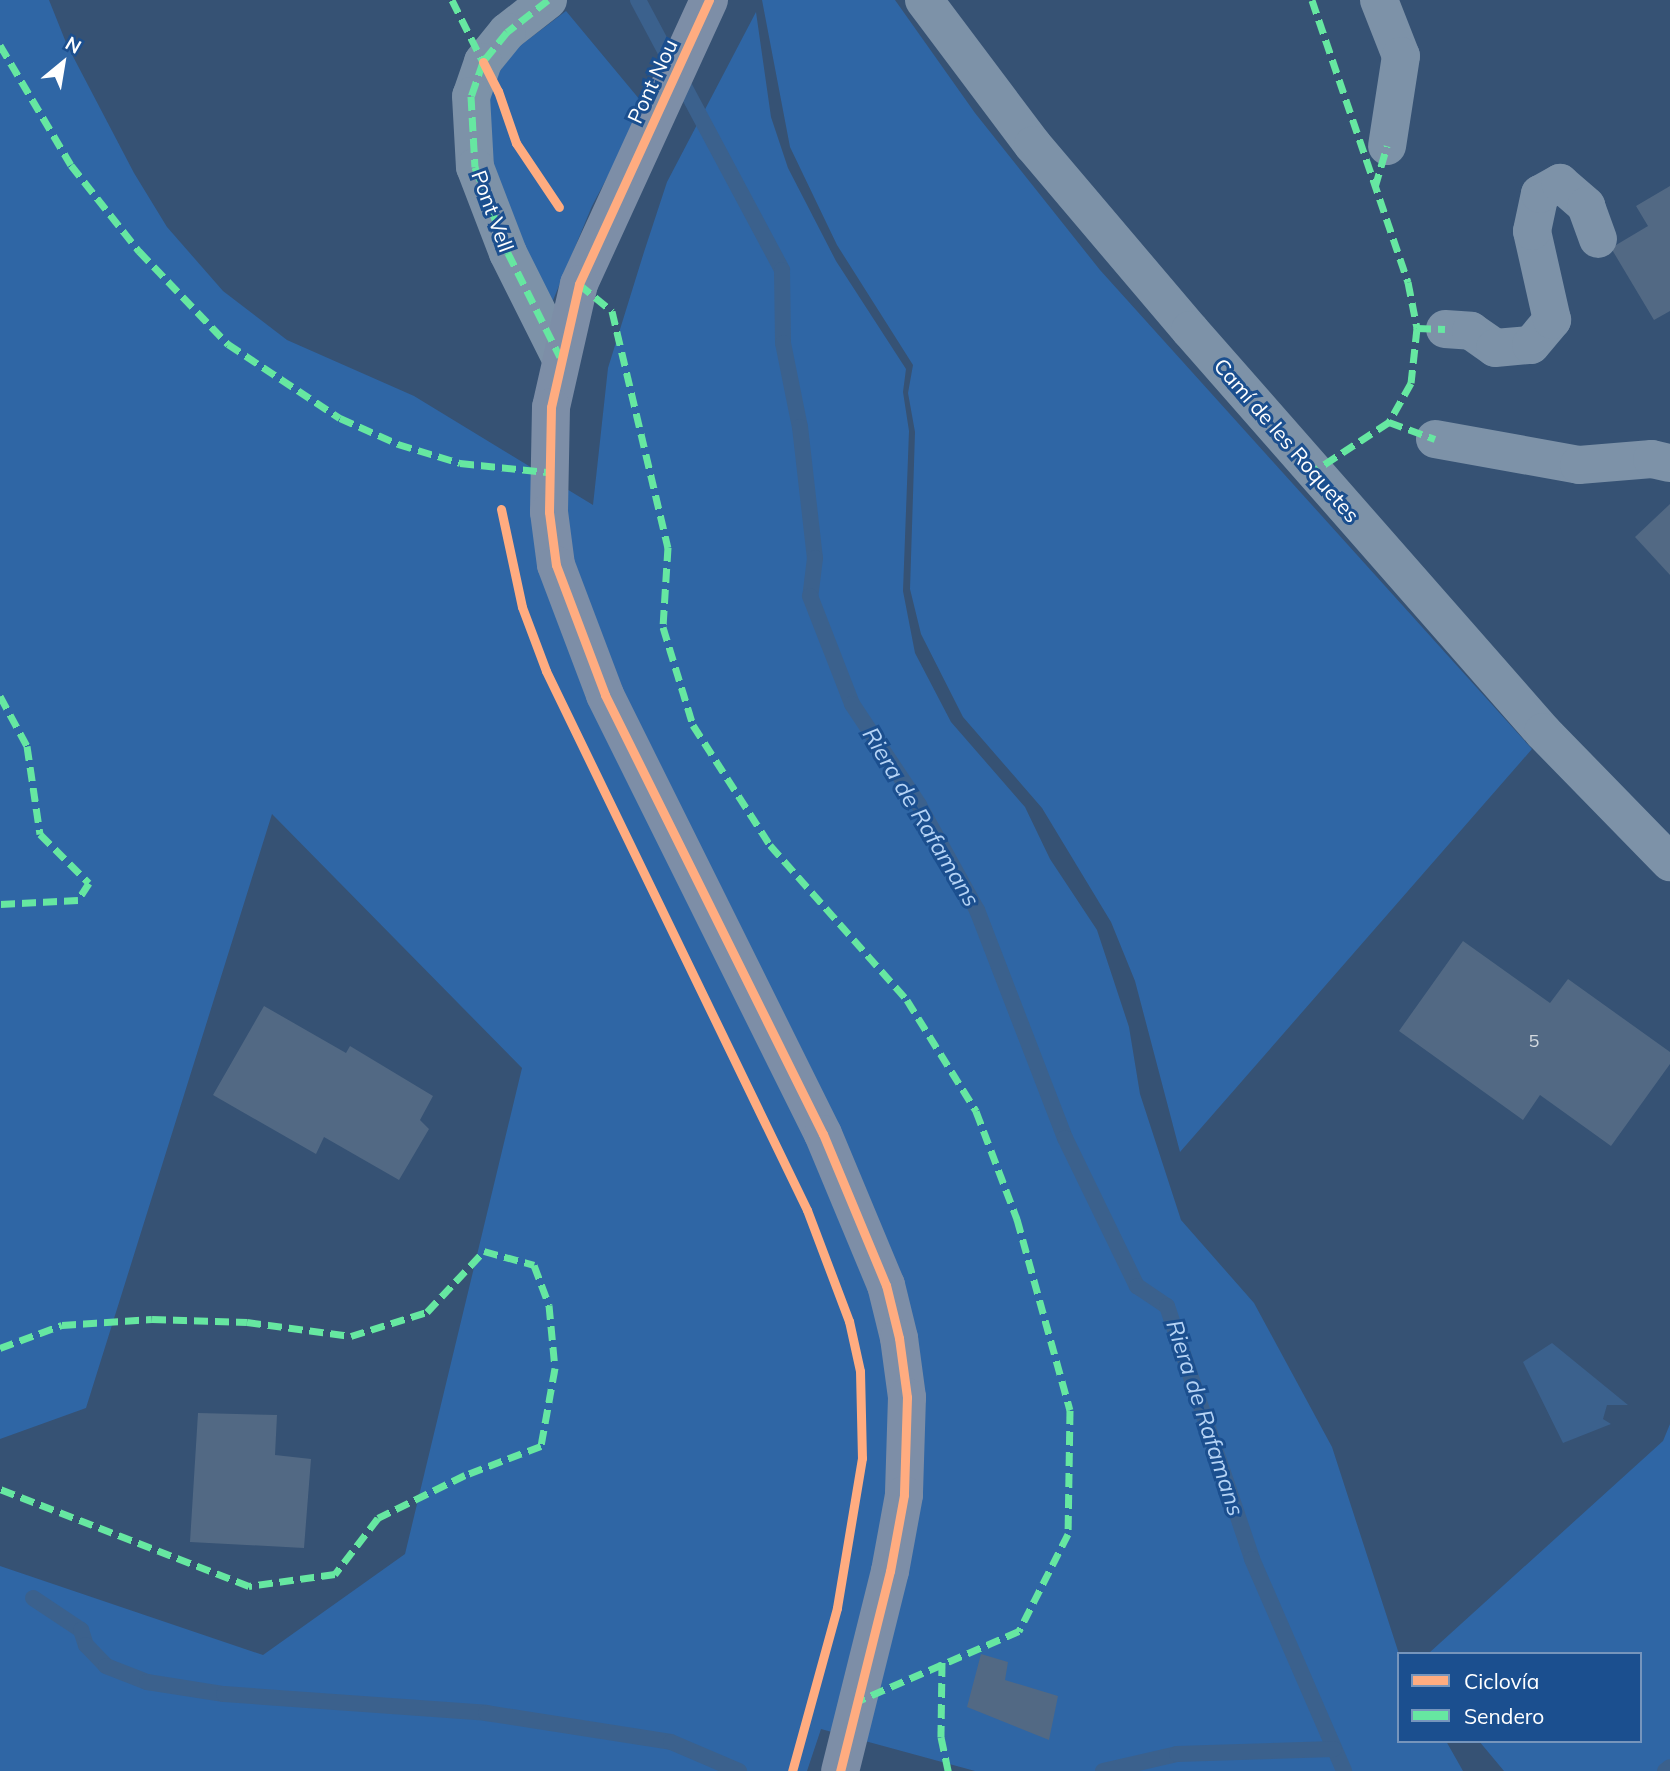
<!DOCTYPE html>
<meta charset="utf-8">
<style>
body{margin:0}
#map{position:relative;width:1670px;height:1771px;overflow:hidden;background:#365274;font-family:Mulish,sans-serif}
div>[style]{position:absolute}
.green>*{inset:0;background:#2f66a5}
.water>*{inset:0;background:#3b618d}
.stream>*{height:16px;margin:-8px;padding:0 8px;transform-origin:8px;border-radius:8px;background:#3b618d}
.building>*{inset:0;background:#526984}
.path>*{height:4.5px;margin-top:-2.25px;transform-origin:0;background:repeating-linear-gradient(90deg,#7d92a8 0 3.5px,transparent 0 8.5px)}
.minor>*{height:38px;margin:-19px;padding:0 19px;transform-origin:19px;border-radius:19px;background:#7d92a8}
.major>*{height:38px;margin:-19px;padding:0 19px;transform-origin:19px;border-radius:19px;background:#7d8ea7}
.quiet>*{height:7px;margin-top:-3.5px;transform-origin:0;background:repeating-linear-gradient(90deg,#66e7a1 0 14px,transparent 0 21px)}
.cycleway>*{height:9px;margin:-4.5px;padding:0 4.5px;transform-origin:4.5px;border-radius:4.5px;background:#ffac80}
span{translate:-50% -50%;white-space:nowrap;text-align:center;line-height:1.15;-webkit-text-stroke:6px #1b4f8f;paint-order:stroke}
.number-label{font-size:18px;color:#d4dae0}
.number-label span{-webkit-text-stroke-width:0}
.street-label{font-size:21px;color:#fff}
.water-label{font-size:23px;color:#b5d3f5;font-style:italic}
.legend{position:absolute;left:1397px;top:1652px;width:245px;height:91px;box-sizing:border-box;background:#1b4f8f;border:2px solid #7695bc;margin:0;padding:9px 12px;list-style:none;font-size:21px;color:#fff}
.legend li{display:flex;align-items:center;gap:14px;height:35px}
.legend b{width:35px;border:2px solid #7695bc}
.north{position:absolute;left:28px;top:28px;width:70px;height:70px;-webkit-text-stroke:5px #1b4f8f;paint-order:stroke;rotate:30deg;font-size:19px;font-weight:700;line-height:28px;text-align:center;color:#fff}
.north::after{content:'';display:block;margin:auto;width:24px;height:32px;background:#fff;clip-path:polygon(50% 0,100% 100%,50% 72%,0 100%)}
</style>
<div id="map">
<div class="green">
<div style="clip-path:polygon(0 0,49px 0,67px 45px,134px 173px,167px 227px,223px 291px,287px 340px,414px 396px,593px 505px,608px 368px,644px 252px,667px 182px,756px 12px,771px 117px,788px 168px,836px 261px,906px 369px,903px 392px,909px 431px,903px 591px,915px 653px,951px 722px,1025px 807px,1050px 859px,1097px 930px,1129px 1027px,1140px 1094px,1181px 1220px,1254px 1303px,1332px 1447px,1399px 1654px,1399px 1741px,1446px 1741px,1463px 1771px,975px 1771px,821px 1729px,807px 1771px,0 1771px,0 1566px,263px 1655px,405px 1554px,522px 1068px,272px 814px,86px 1408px,0 1439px)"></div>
<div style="clip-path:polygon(762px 0,895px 0,975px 113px,1100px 270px,1532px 749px,1180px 1152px,1135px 981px,1111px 922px,1042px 808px,963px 717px,921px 634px,910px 589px,915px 432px,908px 393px,913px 365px,837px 245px,790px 147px)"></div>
<div style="clip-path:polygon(566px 11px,645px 106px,592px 206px,549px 310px,483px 156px,488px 87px,517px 48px)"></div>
<div style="clip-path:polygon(1670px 1424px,1670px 1771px,1504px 1771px,1479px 1741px,1640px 1741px,1640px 1654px,1429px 1653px,1663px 1441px)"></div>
</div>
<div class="water">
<div style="clip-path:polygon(1552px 1343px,1628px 1405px,1607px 1405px,1603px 1419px,1611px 1424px,1563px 1443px,1523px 1362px)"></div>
</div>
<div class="stream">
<div style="left:638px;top:0;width:306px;rotate:61.9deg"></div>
<div style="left:782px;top:270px;width:73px;rotate:89.2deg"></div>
<div style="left:783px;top:343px;width:86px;rotate:78.6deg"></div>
<div style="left:800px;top:427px;width:132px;rotate:83.5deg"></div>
<div style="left:815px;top:558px;width:38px;rotate:97deg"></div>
<div style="left:810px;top:596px;width:116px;rotate:68.7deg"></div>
<div style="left:852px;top:704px;width:121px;rotate:56.4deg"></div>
<div style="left:919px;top:805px;width:120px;rotate:61.1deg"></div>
<div style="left:977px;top:910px;width:244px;rotate:68.9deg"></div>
<div style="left:1065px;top:1138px;width:165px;rotate:64.1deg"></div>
<div style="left:1137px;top:1286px;width:36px;rotate:34deg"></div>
<div style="left:1167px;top:1306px;width:267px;rotate:71.4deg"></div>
<div style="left:1252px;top:1559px;width:231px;rotate:66.5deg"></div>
<div style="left:33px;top:1598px;width:58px;rotate:33.7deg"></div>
<div style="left:81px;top:1630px;width:16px;rotate:72deg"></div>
<div style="left:86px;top:1645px;width:29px;rotate:46deg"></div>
<div style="left:106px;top:1666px;width:44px;rotate:21.3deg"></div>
<div style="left:147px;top:1682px;width:78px;rotate:8.9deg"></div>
<div style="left:224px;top:1694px;width:263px;rotate:4.1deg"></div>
<div style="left:486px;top:1713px;width:187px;rotate:8.9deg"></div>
<div style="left:671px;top:1742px;width:74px;rotate:23.1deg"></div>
<div style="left:1103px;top:1771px;width:76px;rotate:-12.9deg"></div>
<div style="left:1177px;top:1754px;width:157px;rotate:-1.8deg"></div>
<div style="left:1665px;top:1771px;width:6px;rotate:-39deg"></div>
</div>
<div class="building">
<div style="clip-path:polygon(1670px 186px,1670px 311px,1654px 320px,1611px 248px,1648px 226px,1636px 206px)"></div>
<div style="clip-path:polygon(1670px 504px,1670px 575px,1635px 537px)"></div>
<div style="clip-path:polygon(1463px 941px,1550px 1003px,1568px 979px,1670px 1052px,1670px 1064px,1611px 1146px,1540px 1095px,1523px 1120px,1399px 1031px)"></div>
<div style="clip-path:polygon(264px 1006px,346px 1053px,350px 1046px,433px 1096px,420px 1120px,429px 1129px,399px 1180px,324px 1137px,316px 1154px,213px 1095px)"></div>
<div style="clip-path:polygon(198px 1413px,277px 1415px,275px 1455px,311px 1459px,304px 1548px,190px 1542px)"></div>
<div style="clip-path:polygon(981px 1654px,1008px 1662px,1005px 1680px,1058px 1696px,1049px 1740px,967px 1707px)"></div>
</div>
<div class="path">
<div style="left:526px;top:159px;width:58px;rotate:55.5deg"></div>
</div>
<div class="minor">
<div style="left:548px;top:0;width:52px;rotate:142deg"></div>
<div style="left:507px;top:32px;width:38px;rotate:129deg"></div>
<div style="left:483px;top:62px;width:36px;rotate:109deg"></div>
<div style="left:471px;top:96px;width:71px;rotate:86.8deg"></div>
<div style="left:475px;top:167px;width:92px;rotate:69deg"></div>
<div style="left:508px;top:253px;width:116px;rotate:63.4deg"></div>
<div style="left:924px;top:0;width:181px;rotate:53.1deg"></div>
<div style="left:1033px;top:145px;width:243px;rotate:49.7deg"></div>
<div style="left:1190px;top:330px;width:535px;rotate:48.71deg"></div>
<div style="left:1543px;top:732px;width:182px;rotate:45.7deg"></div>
<div style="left:1379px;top:0;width:60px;rotate:68.6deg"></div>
<div style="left:1401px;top:56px;width:91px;rotate:98.8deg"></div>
<div style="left:1445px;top:329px;width:26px;rotate:4deg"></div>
<div style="left:1471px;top:331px;width:29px;rotate:35deg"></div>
<div style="left:1495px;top:348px;width:36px;rotate:-5deg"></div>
<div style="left:1531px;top:345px;width:33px;rotate:-50deg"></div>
<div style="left:1552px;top:320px;width:91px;rotate:-102.7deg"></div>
<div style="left:1532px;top:231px;width:38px;rotate:-78deg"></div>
<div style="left:1540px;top:194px;width:23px;rotate:-29deg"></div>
<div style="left:1560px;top:183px;width:35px;rotate:41deg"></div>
<div style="left:1586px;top:206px;width:35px;rotate:70deg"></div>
<div style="left:1435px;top:439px;width:146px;rotate:10.2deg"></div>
<div style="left:1579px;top:465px;width:73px;rotate:-4.7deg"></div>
<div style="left:1652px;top:459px;width:18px;rotate:13deg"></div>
</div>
<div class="major">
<div style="left:709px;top:0;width:312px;rotate:114.6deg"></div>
<div style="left:579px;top:284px;width:126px;rotate:102.8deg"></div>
<div style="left:551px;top:407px;width:105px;rotate:91.1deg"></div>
<div style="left:549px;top:512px;width:53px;rotate:82.5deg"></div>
<div style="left:556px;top:565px;width:139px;rotate:69.3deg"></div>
<div style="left:605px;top:695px;width:490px;rotate:63.6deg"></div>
<div style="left:823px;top:1134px;width:164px;rotate:67.4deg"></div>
<div style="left:886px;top:1285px;width:55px;rotate:76.2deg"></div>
<div style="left:899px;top:1338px;width:60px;rotate:82.3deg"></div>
<div style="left:907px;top:1397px;width:98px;rotate:91.8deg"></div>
<div style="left:904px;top:1495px;width:77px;rotate:100.4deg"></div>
<div style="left:890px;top:1571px;width:206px;rotate:104deg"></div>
</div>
<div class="quiet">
<div style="left:452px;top:0;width:69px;rotate:63.4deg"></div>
<div style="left:548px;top:0;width:52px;rotate:142deg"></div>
<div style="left:507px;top:32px;width:38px;rotate:129deg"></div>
<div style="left:483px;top:62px;width:36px;rotate:109deg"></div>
<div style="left:471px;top:96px;width:71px;rotate:86.8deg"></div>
<div style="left:475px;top:167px;width:92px;rotate:69deg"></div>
<div style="left:508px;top:253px;width:116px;rotate:63.4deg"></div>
<div style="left:1312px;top:0;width:298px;rotate:71.2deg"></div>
<div style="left:1408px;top:282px;width:47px;rotate:78.9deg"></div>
<div style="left:1417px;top:328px;width:55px;rotate:96.2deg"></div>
<div style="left:1411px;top:383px;width:45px;rotate:119.4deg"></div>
<div style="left:1389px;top:422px;width:90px;rotate:146.8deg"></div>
<div style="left:0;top:45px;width:139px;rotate:59.4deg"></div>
<div style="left:71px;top:165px;width:110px;rotate:51.7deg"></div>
<div style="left:139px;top:251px;width:129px;rotate:46.3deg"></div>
<div style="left:228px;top:344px;width:134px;rotate:33.5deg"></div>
<div style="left:340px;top:418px;width:64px;rotate:24.1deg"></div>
<div style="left:398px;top:444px;width:65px;rotate:17deg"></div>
<div style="left:460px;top:463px;width:87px;rotate:5.9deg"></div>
<div style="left:1375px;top:187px;width:43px;rotate:-73.7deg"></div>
<div style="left:579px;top:284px;width:43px;rotate:39.3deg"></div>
<div style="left:612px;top:311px;width:243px;rotate:76.7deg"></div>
<div style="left:668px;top:547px;width:80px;rotate:93.6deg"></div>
<div style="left:663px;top:627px;width:102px;rotate:73deg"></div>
<div style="left:693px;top:725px;width:143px;rotate:57.3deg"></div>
<div style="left:770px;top:845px;width:207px;rotate:48.5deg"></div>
<div style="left:907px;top:1000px;width:131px;rotate:58.1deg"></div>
<div style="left:976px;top:1111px;width:116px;rotate:69.2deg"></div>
<div style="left:1017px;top:1219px;width:198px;rotate:74.5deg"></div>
<div style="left:1070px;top:1410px;width:124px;rotate:90.9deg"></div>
<div style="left:1068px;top:1534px;width:109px;rotate:116.8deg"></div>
<div style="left:1019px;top:1631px;width:173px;rotate:156.5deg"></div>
<div style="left:1417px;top:328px;width:28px;rotate:2deg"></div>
<div style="left:1389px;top:422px;width:49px;rotate:20.3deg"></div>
<div style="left:0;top:696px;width:57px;rotate:61.6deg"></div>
<div style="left:27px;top:746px;width:89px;rotate:81.6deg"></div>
<div style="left:40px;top:834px;width:69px;rotate:45deg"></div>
<div style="left:89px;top:883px;width:20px;rotate:123deg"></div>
<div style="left:78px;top:900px;width:78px;rotate:177.1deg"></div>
<div style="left:0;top:1348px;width:66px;rotate:-20.4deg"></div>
<div style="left:62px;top:1325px;width:90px;rotate:-3.8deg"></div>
<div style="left:152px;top:1319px;width:95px;rotate:1.8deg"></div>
<div style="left:247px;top:1322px;width:105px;rotate:7.7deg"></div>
<div style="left:351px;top:1336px;width:80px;rotate:-17.5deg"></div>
<div style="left:427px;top:1312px;width:83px;rotate:-46.9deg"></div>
<div style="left:484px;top:1251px;width:52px;rotate:15.6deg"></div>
<div style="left:534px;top:1265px;width:43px;rotate:69.4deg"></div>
<div style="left:549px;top:1305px;width:63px;rotate:84.6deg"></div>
<div style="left:555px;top:1368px;width:79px;rotate:100.2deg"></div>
<div style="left:541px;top:1446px;width:81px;rotate:159.1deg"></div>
<div style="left:465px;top:1475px;width:97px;rotate:153.7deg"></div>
<div style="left:378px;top:1518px;width:71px;rotate:127.5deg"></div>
<div style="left:335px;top:1574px;width:87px;rotate:172.1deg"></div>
<div style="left:249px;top:1586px;width:267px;rotate:-158.7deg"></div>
<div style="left:942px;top:1662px;width:75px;rotate:90.8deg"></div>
<div style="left:941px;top:1737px;width:35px;rotate:78deg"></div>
</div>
<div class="cycleway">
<div style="left:709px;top:0;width:312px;rotate:114.6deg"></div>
<div style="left:579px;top:284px;width:126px;rotate:102.8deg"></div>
<div style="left:551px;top:407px;width:105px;rotate:91.1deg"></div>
<div style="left:549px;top:512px;width:53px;rotate:82.5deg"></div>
<div style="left:556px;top:565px;width:139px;rotate:69.3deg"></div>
<div style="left:605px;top:695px;width:490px;rotate:63.6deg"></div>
<div style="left:823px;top:1134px;width:164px;rotate:67.4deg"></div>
<div style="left:886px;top:1285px;width:55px;rotate:76.2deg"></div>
<div style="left:899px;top:1338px;width:60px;rotate:82.3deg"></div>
<div style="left:907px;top:1397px;width:98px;rotate:91.8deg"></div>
<div style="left:904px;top:1495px;width:77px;rotate:100.4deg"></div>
<div style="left:890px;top:1571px;width:206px;rotate:104deg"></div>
<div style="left:483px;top:62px;width:33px;rotate:63deg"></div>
<div style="left:498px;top:91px;width:55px;rotate:70.9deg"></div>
<div style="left:516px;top:143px;width:77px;rotate:56.1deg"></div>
<div style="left:501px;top:509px;width:100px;rotate:77.9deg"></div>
<div style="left:522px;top:607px;width:68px;rotate:69.4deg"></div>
<div style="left:546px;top:671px;width:599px;rotate:64.16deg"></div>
<div style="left:807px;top:1210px;width:119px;rotate:69.3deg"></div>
<div style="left:849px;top:1321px;width:51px;rotate:77.6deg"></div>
<div style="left:860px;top:1371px;width:87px;rotate:88.7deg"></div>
<div style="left:862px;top:1458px;width:152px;rotate:99.5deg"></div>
<div style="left:837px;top:1608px;width:169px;rotate:105.4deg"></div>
</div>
<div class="number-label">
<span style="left:1534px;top:1041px">5</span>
</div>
<div class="street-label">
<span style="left:652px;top:81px;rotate:-65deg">Pont Nou</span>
<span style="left:493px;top:211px;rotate:70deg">Pont Vell</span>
<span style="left:1287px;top:440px;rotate:49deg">Camí de les Roquetes</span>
</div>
<div class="water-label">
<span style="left:921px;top:817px;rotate:59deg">Riera de Rafamans</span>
<span style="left:1205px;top:1418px;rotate:72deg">Riera de Rafamans</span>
</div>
<ul class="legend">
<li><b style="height:9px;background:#ffac80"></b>Ciclovía</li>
<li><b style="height:9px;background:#66e7a1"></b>Sendero</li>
</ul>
<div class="north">N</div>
</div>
